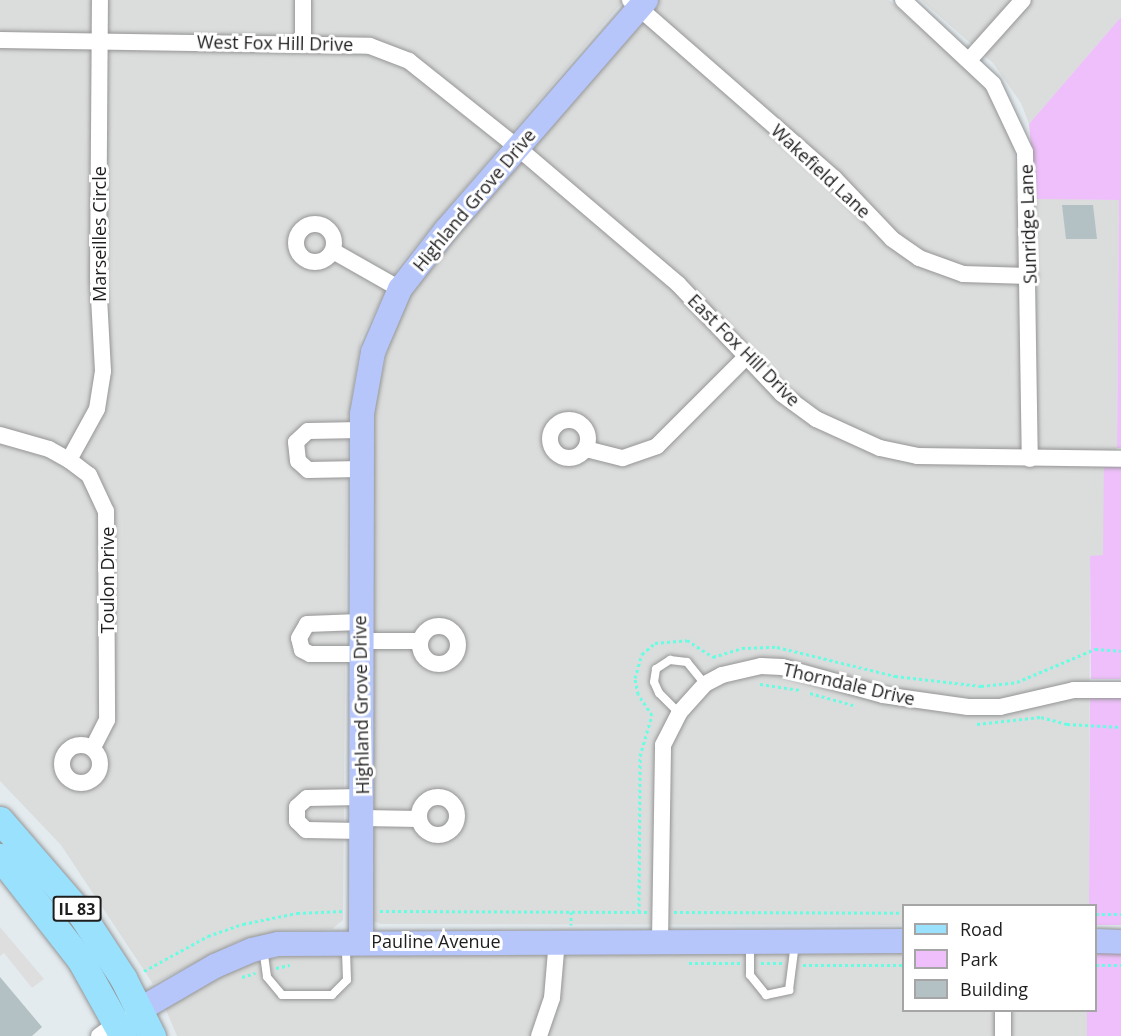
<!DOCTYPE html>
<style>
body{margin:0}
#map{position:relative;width:1121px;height:1036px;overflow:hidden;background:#e3ebef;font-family:"Open Sans",sans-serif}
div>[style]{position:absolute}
.residential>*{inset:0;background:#dbdcdc}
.park>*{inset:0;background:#eebffb}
.parking>*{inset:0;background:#dedede}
.building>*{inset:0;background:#b3c1c4}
.path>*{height:3px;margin-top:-1.5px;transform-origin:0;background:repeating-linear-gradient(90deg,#67fde2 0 3px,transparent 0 6px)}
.roads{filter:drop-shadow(0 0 2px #959595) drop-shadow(0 0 2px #959595)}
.lane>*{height:8px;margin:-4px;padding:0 4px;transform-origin:4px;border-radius:4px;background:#fff}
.street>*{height:16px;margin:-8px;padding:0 8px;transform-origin:8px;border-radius:8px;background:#fff}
.street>.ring{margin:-8px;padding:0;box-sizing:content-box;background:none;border:16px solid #fff;border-radius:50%}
.secondary>*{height:24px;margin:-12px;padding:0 12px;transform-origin:12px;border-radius:12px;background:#b6c6fb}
.primary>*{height:27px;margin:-13.5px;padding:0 13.5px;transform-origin:13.5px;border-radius:13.5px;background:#9ae1fe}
span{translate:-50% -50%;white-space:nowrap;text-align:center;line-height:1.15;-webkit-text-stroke:6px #fff;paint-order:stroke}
.shield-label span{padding:2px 4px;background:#fff;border:2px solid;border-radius:4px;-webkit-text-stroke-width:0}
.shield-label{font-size:16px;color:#1e1e1e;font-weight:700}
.street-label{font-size:18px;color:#1e1e1e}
.legend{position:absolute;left:902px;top:904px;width:195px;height:108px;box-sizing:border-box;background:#fff;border:2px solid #a5a5a5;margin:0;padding:8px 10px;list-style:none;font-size:18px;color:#1e1e1e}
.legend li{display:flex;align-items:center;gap:12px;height:30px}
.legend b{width:30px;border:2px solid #a5a5a5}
</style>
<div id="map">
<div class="residential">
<div style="clip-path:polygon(0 0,624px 0,400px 264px,361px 339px,347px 428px,343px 920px,332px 929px,280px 931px,239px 941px,153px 984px,61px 845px,0 781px)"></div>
<div style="clip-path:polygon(656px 0,889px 0,983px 83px,1014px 147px,1017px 198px,1119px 200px,1117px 448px,1104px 467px,1104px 556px,1090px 556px,1089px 905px,904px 906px,903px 925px,381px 924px,371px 920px,374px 411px,391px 334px,409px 296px,429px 267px)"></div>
<div style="clip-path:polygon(921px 0,1121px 0,1121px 17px,1029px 124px,1021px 103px,993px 63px)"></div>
<div style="clip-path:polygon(903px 951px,904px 1010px,1087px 1011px,1087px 1036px,177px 1036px,164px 1005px,226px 970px,288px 955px)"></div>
</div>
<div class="park">
<div style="clip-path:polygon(1121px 17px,1121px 448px,1117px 448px,1119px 200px,1036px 199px,1029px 124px)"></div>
<div style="clip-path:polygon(1104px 466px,1121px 467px,1121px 679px,1091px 679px,1090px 556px,1103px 555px)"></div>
<div style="clip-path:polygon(1090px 697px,1121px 697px,1121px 925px,1096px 925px,1096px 906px,1089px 906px)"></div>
<div style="clip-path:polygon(1096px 951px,1121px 951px,1121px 1036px,1087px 1036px,1087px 1011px,1096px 1010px)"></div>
</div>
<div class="parking">
<div style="clip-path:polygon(0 927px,44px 979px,32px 988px,4px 953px,0 956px)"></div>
</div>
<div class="building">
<div style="clip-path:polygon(1062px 205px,1093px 205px,1097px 239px,1066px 239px)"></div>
<div style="clip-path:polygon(0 977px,42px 1027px,32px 1036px,0 1036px)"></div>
</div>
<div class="path">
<div style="left:760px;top:684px;width:40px;rotate:8.5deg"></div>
<div style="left:810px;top:693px;width:45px;rotate:15.6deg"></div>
<div style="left:977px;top:724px;width:64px;rotate:-6.2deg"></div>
<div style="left:1041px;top:717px;width:27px;rotate:15deg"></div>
<div style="left:1067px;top:724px;width:54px;rotate:3.2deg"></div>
<div style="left:380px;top:911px;width:267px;rotate:0.2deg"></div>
<div style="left:571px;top:912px;width:13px;rotate:90deg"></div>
<div style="left:639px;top:912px;width:156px;rotate:-89.6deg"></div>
<div style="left:640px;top:756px;width:43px;rotate:-73.7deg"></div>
<div style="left:652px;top:715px;width:25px;rotate:-124deg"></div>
<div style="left:638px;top:694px;width:16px;rotate:-101deg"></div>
<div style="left:635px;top:678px;width:25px;rotate:-74deg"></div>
<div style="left:642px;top:654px;width:17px;rotate:-40deg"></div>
<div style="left:655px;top:643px;width:32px;rotate:-5deg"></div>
<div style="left:687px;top:640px;width:31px;rotate:33deg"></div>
<div style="left:713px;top:657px;width:30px;rotate:-17deg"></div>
<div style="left:742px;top:648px;width:35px;rotate:-2deg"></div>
<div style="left:777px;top:647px;width:122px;rotate:13.8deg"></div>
<div style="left:895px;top:676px;width:87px;rotate:6.6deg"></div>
<div style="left:981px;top:686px;width:36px;rotate:-6deg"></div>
<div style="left:1017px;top:682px;width:85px;rotate:-22.9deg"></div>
<div style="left:1095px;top:649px;width:26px;rotate:4deg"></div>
<div style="left:674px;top:912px;width:230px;rotate:0.2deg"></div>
<div style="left:1096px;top:914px;width:25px"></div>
<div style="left:689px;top:963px;width:51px"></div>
<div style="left:761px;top:963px;width:21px"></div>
<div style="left:803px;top:965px;width:101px"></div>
<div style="left:1096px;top:965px;width:25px"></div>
<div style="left:276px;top:968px;width:14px;rotate:-12deg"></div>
<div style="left:144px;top:971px;width:73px;rotate:-28.7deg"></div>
<div style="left:208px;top:936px;width:37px;rotate:-19deg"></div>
<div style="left:243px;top:924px;width:55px;rotate:-11.5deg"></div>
<div style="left:297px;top:913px;width:47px;rotate:-2.4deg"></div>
<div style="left:242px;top:977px;width:14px;rotate:-17deg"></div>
</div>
<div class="roads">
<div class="lane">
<div style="left:679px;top:713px;width:28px;rotate:-135deg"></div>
<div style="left:659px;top:693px;width:12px;rotate:-114deg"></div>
<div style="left:654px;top:682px;width:13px;rotate:-81deg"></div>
<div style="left:656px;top:669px;width:17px;rotate:-33deg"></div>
<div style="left:670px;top:660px;width:17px;rotate:7deg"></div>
<div style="left:687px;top:662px;width:28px;rotate:51deg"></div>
<div style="left:750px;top:944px;width:31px;rotate:90deg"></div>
<div style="left:750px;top:975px;width:26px;rotate:51deg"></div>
<div style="left:766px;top:995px;width:24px;rotate:-12deg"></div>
<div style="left:789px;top:990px;width:47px;rotate:-82.7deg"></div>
<div style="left:263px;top:948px;width:29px;rotate:82deg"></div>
<div style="left:267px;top:977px;width:23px;rotate:50deg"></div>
<div style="left:282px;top:995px;width:50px"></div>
<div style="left:332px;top:995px;width:21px;rotate:-45deg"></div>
<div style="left:347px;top:980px;width:34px;rotate:-92deg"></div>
</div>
<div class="street">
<div style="left:303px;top:0;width:43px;rotate:90deg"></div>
<div style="left:630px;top:0;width:271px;rotate:41.1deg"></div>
<div style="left:834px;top:178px;width:84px;rotate:46.4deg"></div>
<div style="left:892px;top:239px;width:33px;rotate:35deg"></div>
<div style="left:919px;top:258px;width:47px;rotate:20deg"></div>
<div style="left:963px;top:274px;width:66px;rotate:1.7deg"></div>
<div style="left:903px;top:0;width:123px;rotate:43deg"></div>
<div style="left:993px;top:84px;width:75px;rotate:64.8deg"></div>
<div style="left:1025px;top:152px;width:307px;rotate:89.1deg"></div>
<div style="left:0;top:40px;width:370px;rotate:0.9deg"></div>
<div style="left:370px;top:46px;width:42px;rotate:21deg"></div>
<div style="left:409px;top:61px;width:138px;rotate:38.5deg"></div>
<div style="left:517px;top:147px;width:211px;rotate:40.4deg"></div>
<div style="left:678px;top:284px;width:151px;rotate:46.6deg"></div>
<div style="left:782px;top:394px;width:42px;rotate:36.3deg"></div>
<div style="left:816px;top:419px;width:70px;rotate:24.4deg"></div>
<div style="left:880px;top:448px;width:38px;rotate:12deg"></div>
<div style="left:917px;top:456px;width:204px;rotate:0.8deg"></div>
<div style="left:970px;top:59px;width:79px;rotate:-48.1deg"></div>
<div class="ring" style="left:296px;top:224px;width:22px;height:22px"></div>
<div style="left:333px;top:251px;width:77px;rotate:29.6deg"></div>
<div class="ring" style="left:550px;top:420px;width:22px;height:22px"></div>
<div style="left:0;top:435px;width:51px;rotate:15.9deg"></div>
<div style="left:49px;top:449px;width:23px;rotate:29deg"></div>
<div style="left:69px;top:460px;width:25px;rotate:37deg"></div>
<div style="left:89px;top:475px;width:40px;rotate:65deg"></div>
<div style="left:106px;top:511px;width:209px;rotate:89.7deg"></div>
<div style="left:107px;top:720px;width:31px;rotate:117deg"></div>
<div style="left:586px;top:449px;width:38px;rotate:14deg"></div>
<div style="left:623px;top:458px;width:36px;rotate:-19deg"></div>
<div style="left:657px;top:446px;width:126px;rotate:-45deg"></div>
<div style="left:69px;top:460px;width:58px;rotate:-61.2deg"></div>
<div style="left:97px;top:409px;width:38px;rotate:-81deg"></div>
<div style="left:103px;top:371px;width:92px;rotate:-93.1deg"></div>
<div style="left:98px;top:279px;width:279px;rotate:-89.6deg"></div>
<div style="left:361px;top:469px;width:53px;rotate:178.9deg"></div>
<div style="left:308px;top:470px;width:13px;rotate:-138deg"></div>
<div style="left:298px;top:461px;width:19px;rotate:-96deg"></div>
<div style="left:296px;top:442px;width:16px;rotate:-43deg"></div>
<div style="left:308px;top:431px;width:53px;rotate:-1.1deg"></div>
<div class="ring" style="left:420px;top:626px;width:22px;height:22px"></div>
<div style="left:360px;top:641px;width:60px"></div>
<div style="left:359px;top:654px;width:49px;rotate:180deg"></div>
<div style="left:310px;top:654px;width:9px;rotate:-153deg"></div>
<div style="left:302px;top:650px;width:12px;rotate:-104deg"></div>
<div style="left:299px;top:638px;width:16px;rotate:-60deg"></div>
<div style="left:307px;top:624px;width:53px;rotate:-2.2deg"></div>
<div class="ring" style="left:62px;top:745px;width:22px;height:22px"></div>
<div class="ring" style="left:419px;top:797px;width:22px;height:22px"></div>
<div style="left:362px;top:797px;width:55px;rotate:179deg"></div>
<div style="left:307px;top:798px;width:13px;rotate:138deg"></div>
<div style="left:297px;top:807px;width:14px;rotate:90deg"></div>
<div style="left:297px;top:821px;width:13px;rotate:45deg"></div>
<div style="left:306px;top:830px;width:56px;rotate:1deg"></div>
<div style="left:362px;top:818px;width:57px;rotate:1deg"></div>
<div style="left:660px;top:940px;width:195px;rotate:-89.1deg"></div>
<div style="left:663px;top:745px;width:36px;rotate:-63deg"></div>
<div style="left:679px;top:713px;width:39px;rotate:-48deg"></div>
<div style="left:705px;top:684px;width:19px;rotate:-28deg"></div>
<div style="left:722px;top:675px;width:40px;rotate:-13deg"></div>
<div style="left:761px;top:666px;width:21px;rotate:3deg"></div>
<div style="left:782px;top:667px;width:105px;rotate:15.5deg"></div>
<div style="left:883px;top:695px;width:86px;rotate:8deg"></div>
<div style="left:968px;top:707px;width:32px"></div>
<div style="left:1000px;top:707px;width:76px;rotate:-12.9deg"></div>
<div style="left:1074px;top:690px;width:47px"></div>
<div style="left:99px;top:1036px;width:29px;rotate:-36deg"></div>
<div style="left:539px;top:1036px;width:40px;rotate:-71.1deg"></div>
<div style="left:552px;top:998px;width:58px;rotate:-85.1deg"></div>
<div style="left:1003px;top:1036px;width:26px;rotate:-90deg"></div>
</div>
<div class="secondary">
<div style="left:361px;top:941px;width:527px;rotate:-89.89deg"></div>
<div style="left:362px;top:414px;width:63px;rotate:-79.9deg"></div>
<div style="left:373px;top:352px;width:69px;rotate:-66.8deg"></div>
<div style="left:400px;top:289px;width:75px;rotate:-52.1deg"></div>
<div style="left:446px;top:230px;width:305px;rotate:-49deg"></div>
<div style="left:1096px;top:941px;width:25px;rotate:2deg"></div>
<div style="left:139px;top:1010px;width:88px;rotate:-30.1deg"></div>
<div style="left:215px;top:966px;width:40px;rotate:-23.4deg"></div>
<div style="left:252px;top:950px;width:27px;rotate:-13deg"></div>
<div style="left:278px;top:944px;width:626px;rotate:-0.27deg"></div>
</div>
<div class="primary">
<div style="left:0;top:820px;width:124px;rotate:49.2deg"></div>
<div style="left:81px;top:914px;width:77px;rotate:56.7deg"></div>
<div style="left:123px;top:978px;width:65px;rotate:63.4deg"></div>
<div style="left:0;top:857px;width:130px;rotate:51.9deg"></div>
<div style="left:80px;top:959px;width:88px;rotate:60.8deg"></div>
</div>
</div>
<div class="shield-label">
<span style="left:77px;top:909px">IL 83</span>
</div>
<div class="street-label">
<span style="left:275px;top:43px;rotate:1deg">West Fox Hill Drive</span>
<span style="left:821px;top:171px;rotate:43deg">Wakefield Lane</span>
<span style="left:474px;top:200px;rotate:-50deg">Highland Grove Drive</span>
<span style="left:1028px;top:224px;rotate:-92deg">Sunridge Lane</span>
<span style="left:99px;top:234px;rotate:-90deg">Marseilles Circle</span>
<span style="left:744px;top:350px;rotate:45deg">East Fox Hill Drive</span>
<span style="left:107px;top:580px;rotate:-90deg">Toulon Drive</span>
<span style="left:849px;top:684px;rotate:13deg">Thorndale Drive</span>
<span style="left:361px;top:705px;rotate:-91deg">Highland Grove Drive</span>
<span style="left:436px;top:941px">Pauline Avenue</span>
</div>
<ul class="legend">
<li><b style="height:8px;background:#9ae1fe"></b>Road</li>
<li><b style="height:16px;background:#eebffb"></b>Park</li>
<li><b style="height:16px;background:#b3c1c4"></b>Building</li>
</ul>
</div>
